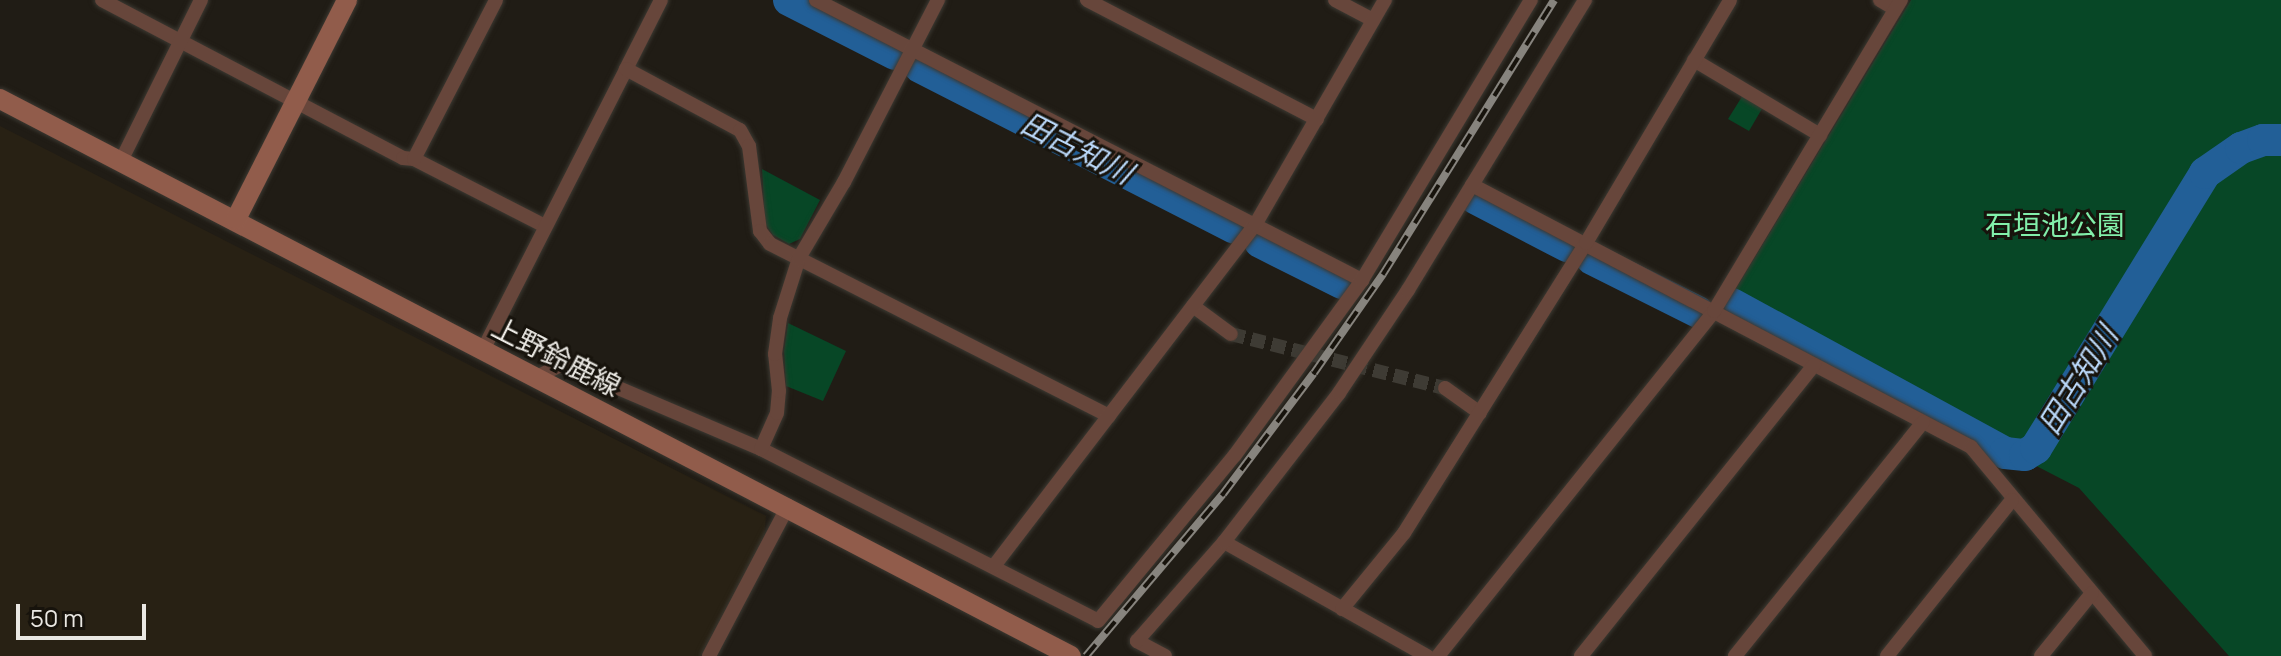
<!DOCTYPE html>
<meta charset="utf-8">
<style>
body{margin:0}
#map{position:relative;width:2281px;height:656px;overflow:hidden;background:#201c15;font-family:Manrope,"Noto Sans JP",sans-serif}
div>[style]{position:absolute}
.built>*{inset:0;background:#282114}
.green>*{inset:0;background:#074726}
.river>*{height:32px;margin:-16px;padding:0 16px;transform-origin:16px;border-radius:16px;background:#225f97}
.street-tunnel>*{height:14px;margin-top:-7px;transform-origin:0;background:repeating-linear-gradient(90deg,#3e3b34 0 14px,transparent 0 21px)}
.roads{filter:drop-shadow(0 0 2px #3c3932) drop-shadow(0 0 2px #3c3932)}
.street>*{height:14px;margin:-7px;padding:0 7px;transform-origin:7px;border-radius:7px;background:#67463b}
.secondary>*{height:20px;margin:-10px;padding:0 10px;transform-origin:10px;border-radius:10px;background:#915c4b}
.rail>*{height:8px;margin-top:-4px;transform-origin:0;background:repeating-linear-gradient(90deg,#17130c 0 15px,#87847e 0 30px);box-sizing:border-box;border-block:2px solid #87847e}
span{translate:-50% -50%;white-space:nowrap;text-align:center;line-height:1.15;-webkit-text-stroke:6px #17130c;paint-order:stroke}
.park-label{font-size:28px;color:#82efaa}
.street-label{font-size:28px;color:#eae8e3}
.water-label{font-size:30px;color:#b9d7f8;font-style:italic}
.scale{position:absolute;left:16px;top:604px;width:130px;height:36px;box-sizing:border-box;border:4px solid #eae8e3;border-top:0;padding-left:10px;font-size:24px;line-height:28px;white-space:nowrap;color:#eae8e3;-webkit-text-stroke:6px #17130c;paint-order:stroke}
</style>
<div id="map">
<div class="built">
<div style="clip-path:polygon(0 126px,766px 516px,764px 537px,701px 656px,0 656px)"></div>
</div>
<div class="green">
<div style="clip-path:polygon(1911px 0,2281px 0,2281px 656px,2229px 656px,2079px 488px,1733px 310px,1729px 300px)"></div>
<div style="clip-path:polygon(1743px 95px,1763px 107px,1749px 131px,1728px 119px)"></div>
<div style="clip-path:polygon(762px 169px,820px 200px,800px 239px,789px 244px,773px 235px,765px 223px)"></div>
<div style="clip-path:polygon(788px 323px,846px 351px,823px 401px,786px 386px,784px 351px)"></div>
</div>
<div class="river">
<div style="left:789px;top:0;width:119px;rotate:27deg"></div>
<div style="left:920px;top:67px;width:353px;rotate:27.1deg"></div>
<div style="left:1475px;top:198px;width:104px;rotate:27.6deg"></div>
<div style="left:1260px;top:242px;width:92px;rotate:26.6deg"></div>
<div style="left:1592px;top:259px;width:119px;rotate:26.6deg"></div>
<div style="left:1732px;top:304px;width:311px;rotate:28.6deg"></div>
<div style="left:2005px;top:453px;width:20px;rotate:6deg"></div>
<div style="left:2025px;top:455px;width:13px;rotate:-32deg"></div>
<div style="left:2036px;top:448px;width:323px;rotate:-58.4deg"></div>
<div style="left:2205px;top:173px;width:44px;rotate:-34.8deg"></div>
<div style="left:2241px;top:148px;width:23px;rotate:-20deg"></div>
<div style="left:2263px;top:140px;width:18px"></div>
</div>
<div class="street-tunnel">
<div style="left:1231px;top:334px;width:221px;rotate:14.2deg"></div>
</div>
<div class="roads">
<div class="street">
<div style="left:102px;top:0;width:340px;rotate:27.7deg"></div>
<div style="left:403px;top:158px;width:11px;rotate:5deg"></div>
<div style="left:414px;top:159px;width:147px;rotate:27.1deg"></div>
<div style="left:816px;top:0;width:614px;rotate:27.15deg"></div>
<div style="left:1087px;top:0;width:259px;rotate:27.4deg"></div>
<div style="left:1335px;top:0;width:43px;rotate:27.8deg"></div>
<div style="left:1880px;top:0;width:17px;rotate:31deg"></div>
<div style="left:1694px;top:60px;width:147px;rotate:30.8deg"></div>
<div style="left:626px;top:69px;width:77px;rotate:-63.1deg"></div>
<div style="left:414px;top:159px;width:179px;rotate:-62.7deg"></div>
<div style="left:121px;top:161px;width:180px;rotate:-63.6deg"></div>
<div style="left:1472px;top:185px;width:564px;rotate:27.7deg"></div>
<div style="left:1971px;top:447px;width:272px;rotate:50.2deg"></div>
<div style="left:1193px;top:306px;width:47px;rotate:36.4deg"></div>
<div style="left:483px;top:350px;width:315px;rotate:-63deg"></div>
<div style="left:626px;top:69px;width:129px;rotate:28.2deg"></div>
<div style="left:740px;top:130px;width:18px;rotate:61deg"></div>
<div style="left:749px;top:146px;width:86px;rotate:82.6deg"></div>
<div style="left:760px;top:231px;width:16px;rotate:52deg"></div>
<div style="left:770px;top:244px;width:380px;rotate:26.9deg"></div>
<div style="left:537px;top:377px;width:28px;rotate:-27deg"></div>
<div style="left:562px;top:364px;width:216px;rotate:23.1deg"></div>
<div style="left:761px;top:449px;width:378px;rotate:27deg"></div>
<div style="left:1098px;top:621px;width:215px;rotate:-50.5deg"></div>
<div style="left:1235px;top:455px;width:216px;rotate:-54deg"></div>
<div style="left:1362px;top:280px;width:327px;rotate:-58.9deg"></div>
<div style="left:1445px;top:388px;width:43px;rotate:35.5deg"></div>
<div style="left:761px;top:449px;width:39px;rotate:-66deg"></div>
<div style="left:777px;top:413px;width:22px;rotate:-85deg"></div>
<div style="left:779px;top:391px;width:37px;rotate:-96deg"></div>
<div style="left:775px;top:354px;width:36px;rotate:-82deg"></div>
<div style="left:780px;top:318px;width:63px;rotate:-72.4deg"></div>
<div style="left:799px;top:258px;width:88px;rotate:-59.4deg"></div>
<div style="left:844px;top:182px;width:205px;rotate:-62.7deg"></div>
<div style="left:1224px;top:542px;width:233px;rotate:29.3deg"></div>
<div style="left:994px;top:566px;width:429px;rotate:-52.6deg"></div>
<div style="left:1255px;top:225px;width:260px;rotate:-60deg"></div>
<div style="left:1342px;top:609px;width:98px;rotate:-50.8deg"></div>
<div style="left:1404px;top:533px;width:342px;rotate:-57.9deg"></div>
<div style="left:1586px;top:243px;width:282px;rotate:-59.3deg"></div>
<div style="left:709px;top:656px;width:170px;rotate:-62.2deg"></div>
<div style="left:1165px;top:656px;width:32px;rotate:-152deg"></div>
<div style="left:1137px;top:641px;width:132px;rotate:-48.7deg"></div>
<div style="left:1224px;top:542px;width:188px;rotate:-52.3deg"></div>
<div style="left:1339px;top:393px;width:124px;rotate:-56.2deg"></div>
<div style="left:1408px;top:290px;width:340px;rotate:-58.6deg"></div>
<div style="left:1438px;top:656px;width:442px;rotate:-51.3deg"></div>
<div style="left:1714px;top:311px;width:363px;rotate:-59deg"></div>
<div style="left:1581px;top:656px;width:373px;rotate:-51.3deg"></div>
<div style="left:1735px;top:656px;width:300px;rotate:-51.2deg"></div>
<div style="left:1887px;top:656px;width:200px;rotate:-51.3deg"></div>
<div style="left:2041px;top:656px;width:81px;rotate:-51deg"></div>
</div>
<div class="secondary">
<div style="left:0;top:99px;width:1207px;rotate:27.48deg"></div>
<div style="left:236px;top:219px;width:246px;rotate:-63.1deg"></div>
</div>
</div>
<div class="rail">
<div style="left:1086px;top:656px;width:212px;rotate:-49.8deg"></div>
<div style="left:1223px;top:494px;width:151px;rotate:-53.1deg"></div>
<div style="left:1314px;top:373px;width:121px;rotate:-55.1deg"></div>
<div style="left:1383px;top:274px;width:323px;rotate:-58deg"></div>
</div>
<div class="park-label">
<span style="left:2055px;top:224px">石垣池公園</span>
</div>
<div class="street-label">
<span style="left:557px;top:356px;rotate:27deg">上野鈴鹿線</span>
</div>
<div class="water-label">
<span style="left:1077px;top:148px;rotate:27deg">田古知川</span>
<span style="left:2078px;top:380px;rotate:-58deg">田古知川</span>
</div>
<div class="scale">50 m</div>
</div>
